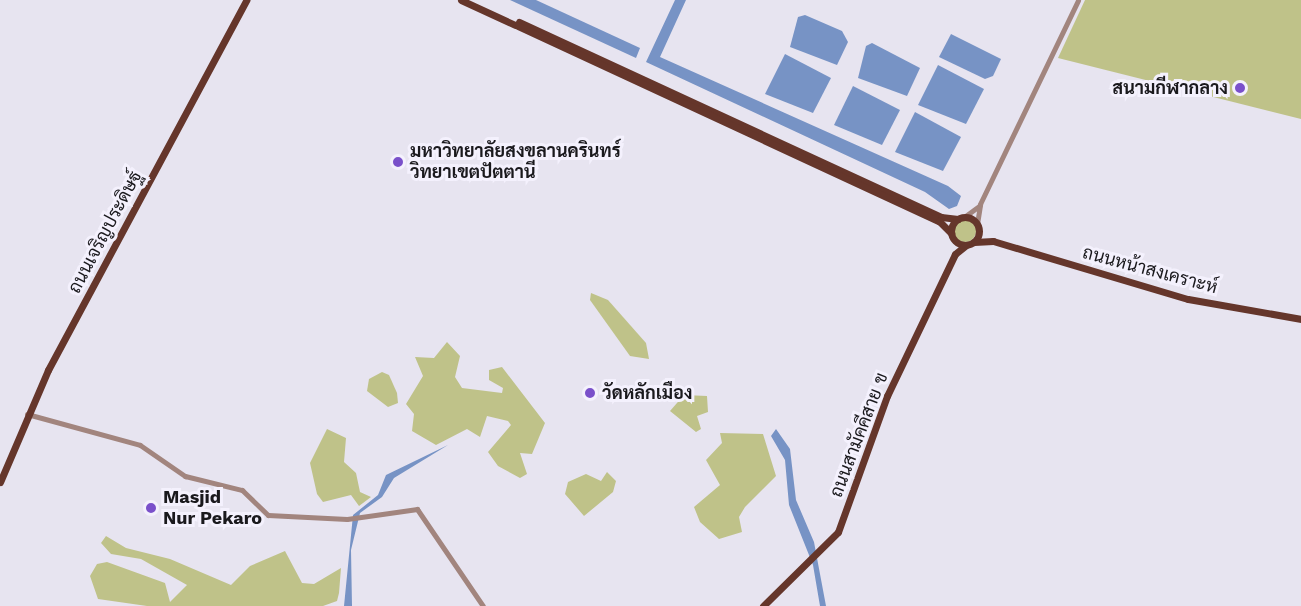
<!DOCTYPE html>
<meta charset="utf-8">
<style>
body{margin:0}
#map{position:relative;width:1301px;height:606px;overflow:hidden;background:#e7e4f0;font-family:"Work Sans",Sarabun,sans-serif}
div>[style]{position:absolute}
.green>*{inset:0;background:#bfc289}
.round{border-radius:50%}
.water>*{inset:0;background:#7793c5}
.minor>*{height:5px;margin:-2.5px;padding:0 2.5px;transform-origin:2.5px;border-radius:2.5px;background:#a2857e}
.major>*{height:7px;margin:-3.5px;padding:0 3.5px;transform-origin:3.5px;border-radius:3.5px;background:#65362b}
.major>.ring{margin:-3.5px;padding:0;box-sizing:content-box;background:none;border:7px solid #65362b;border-radius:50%}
.dots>*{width:16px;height:16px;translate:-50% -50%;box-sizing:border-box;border:3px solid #f4f1fd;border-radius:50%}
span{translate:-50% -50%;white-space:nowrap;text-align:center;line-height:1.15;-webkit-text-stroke:6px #f4f1fd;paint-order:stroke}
.poi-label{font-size:18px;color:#1a191d;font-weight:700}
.right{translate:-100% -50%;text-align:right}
.left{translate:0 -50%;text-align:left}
.street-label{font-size:18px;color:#1a191d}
</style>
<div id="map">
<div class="green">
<div style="clip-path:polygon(1085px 0,1301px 0,1301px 119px,1058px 58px)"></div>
<div class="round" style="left:954px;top:220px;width:22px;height:22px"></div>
<div style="clip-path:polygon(591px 293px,608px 300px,646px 343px,649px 359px,630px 356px,590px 300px)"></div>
<div style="clip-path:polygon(447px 342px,460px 356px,455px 377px,462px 388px,502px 393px,503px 388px,489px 380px,489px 370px,502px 367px,545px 423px,532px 454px,520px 453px,527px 474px,520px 478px,498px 466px,488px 452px,511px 425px,508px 421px,487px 416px,480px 437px,467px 429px,436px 445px,412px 431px,414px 414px,406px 404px,423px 376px,415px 357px,434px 358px)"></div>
<div style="clip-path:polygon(382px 372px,389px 375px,397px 393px,398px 403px,388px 407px,367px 391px,369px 379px)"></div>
<div style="clip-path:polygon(684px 395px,707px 396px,708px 412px,697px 416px,701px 429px,696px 432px,670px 411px)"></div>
<div style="clip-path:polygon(327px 429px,346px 438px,344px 462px,356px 473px,360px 492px,371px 497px,359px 506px,351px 495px,323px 502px,317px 494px,310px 463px)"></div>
<div style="clip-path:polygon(720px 433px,763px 434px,776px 476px,745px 507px,739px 517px,742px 532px,719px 539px,700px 522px,694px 507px,720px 485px,706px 460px,722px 443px)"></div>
<div style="clip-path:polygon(607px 472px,616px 481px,613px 492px,584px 516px,565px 494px,568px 482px,586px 474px,601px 481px)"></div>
<div style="clip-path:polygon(106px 536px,126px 548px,170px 559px,231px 585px,250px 566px,285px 551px,302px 583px,314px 584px,341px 568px,339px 593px,337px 601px,323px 606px,147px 606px,98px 599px,90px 576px,97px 564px,107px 562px,165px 583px,170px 602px,187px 585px,141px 559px,111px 554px,101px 543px)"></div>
</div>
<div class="water">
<div style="clip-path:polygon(510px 0,536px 0,640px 48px,636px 58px)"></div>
<div style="clip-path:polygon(675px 0,686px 0,660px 57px,948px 186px,961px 196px,957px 206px,949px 209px,925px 192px,646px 62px)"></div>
<div style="clip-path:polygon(805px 15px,842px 31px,848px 42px,837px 65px,790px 47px,798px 17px)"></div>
<div style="clip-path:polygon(951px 34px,1001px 59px,993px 76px,985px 79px,939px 57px)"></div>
<div style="clip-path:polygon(872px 43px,920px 68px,907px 96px,858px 78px,866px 46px)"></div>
<div style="clip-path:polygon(785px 54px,831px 78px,813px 113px,765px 94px)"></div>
<div style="clip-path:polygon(938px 65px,984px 89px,966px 124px,918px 105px)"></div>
<div style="clip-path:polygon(853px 86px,900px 110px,882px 145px,834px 125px)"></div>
<div style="clip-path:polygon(915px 112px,961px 137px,943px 171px,895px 152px)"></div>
<div style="clip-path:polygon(776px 429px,790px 449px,796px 500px,814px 542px,826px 606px,820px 606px,813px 565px,789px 505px,785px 460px,771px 436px)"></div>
<div style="clip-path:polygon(448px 445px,394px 478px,382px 497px,360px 513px,351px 550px,352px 606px,344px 606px,353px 515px,378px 495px,386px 475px)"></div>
</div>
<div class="minor">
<div style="left:964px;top:217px;width:19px;rotate:-36deg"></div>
<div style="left:977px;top:224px;width:20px;rotate:-81deg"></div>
<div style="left:980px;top:204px;width:226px;rotate:-64.3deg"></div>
<div style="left:27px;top:414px;width:117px;rotate:15.3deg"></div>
<div style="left:140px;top:445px;width:55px;rotate:34.6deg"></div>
<div style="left:185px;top:476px;width:59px;rotate:13.8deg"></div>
<div style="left:242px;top:490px;width:36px;rotate:44deg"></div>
<div style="left:268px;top:515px;width:79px;rotate:2.9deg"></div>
<div style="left:347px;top:519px;width:71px;rotate:-8.1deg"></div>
<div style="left:417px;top:509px;width:117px;rotate:55.8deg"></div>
</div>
<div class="major">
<div style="left:461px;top:0;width:60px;rotate:24.8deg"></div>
<div style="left:519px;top:22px;width:465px;rotate:24.8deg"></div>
<div style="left:941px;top:217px;width:17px;rotate:7deg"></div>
<div style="left:518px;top:26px;width:464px;rotate:24.9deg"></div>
<div style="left:939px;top:221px;width:17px;rotate:45deg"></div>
<div class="ring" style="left:951px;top:217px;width:21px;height:21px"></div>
<div style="left:974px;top:242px;width:19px;rotate:-3deg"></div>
<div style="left:993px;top:241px;width:203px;rotate:16.6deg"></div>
<div style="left:1188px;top:299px;width:115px;rotate:10deg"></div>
<div style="left:0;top:482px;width:122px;rotate:-66.8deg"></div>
<div style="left:48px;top:370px;width:420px;rotate:-61.8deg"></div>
<div style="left:763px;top:606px;width:105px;rotate:-44.6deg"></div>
<div style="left:838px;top:532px;width:145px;rotate:-70.2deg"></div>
<div style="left:887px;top:396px;width:157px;rotate:-64.4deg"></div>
<div style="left:955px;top:254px;width:14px;rotate:-39deg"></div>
</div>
<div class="dots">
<div style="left:1240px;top:88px;background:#7a50ca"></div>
<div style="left:398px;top:162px;background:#7a50ca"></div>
<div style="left:590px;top:393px;background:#7a50ca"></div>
<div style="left:151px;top:508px;background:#7a50ca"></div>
</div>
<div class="poi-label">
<span class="right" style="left:1228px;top:88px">สนามกีฬากลาง</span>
<span class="left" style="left:410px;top:162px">มหาวิทยาลัยสงขลานครินทร์<br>วิทยาเขตปัตตานี</span>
<span class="left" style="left:602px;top:393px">วัดหลักเมือง</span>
<span class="left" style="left:163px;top:508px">Masjid<br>Nur Pekaro</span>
</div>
<div class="street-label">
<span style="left:105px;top:232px;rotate:-62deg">ถนนเจริญประดิษฐ์</span>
<span style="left:1150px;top:270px;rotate:15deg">ถนนหน้าสงเคราะห์</span>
<span style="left:859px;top:435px;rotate:-69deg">ถนนสามัคคีสาย ข</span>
</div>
</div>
